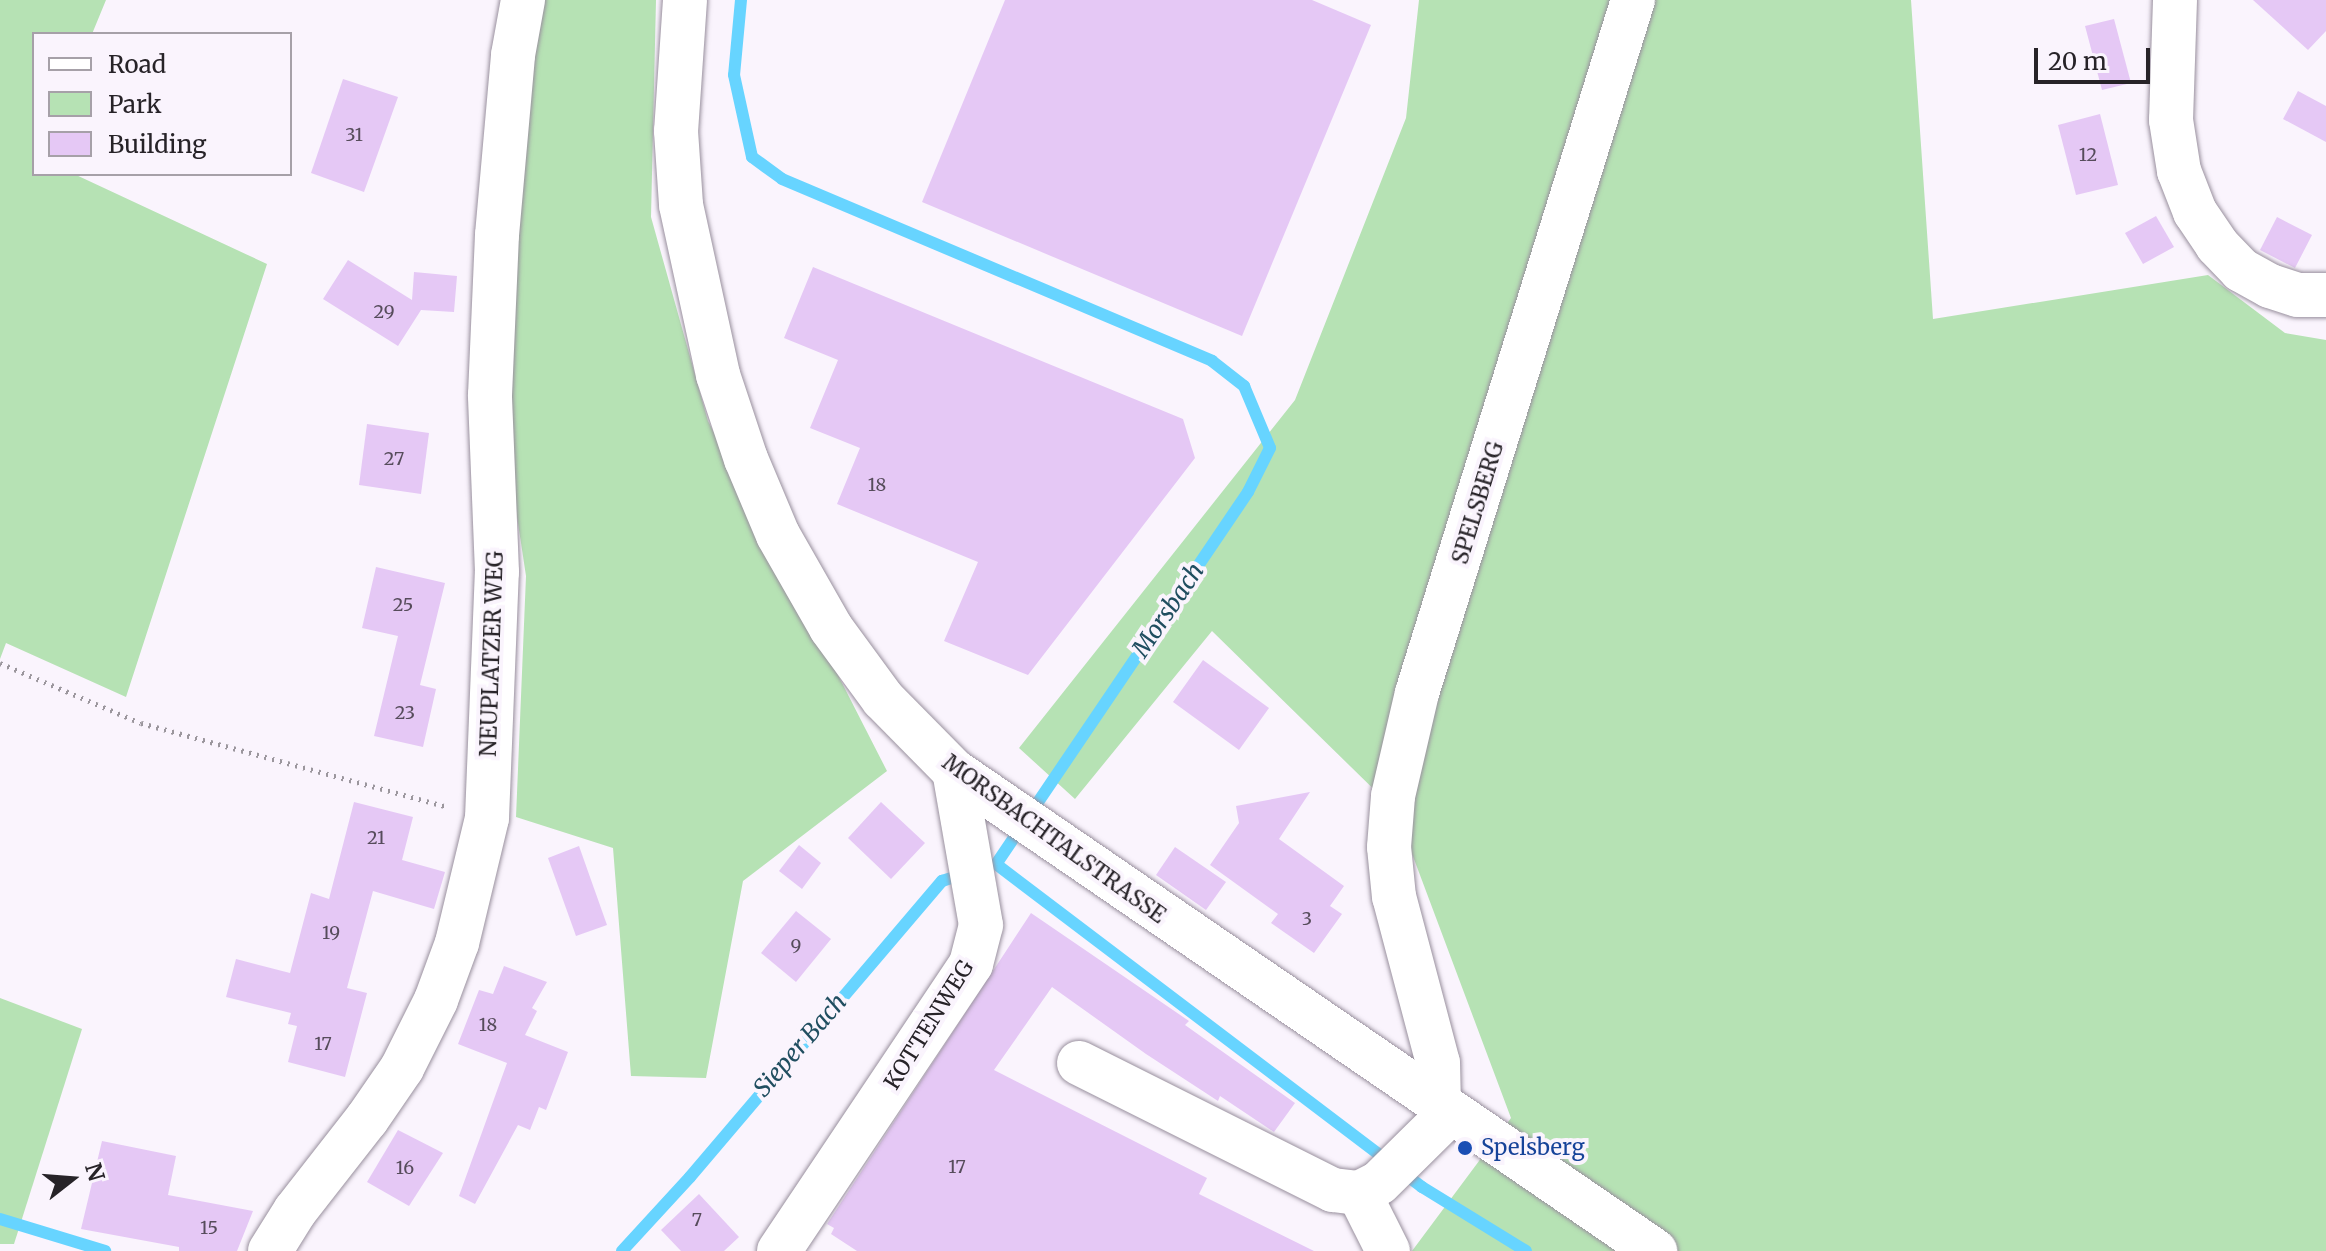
<!DOCTYPE html>
<style>
body{margin:0}
#map{position:relative;width:2326px;height:1251px;overflow:hidden;background:#faf4fd;font-family:Merriweather,serif}
div>[style]{position:absolute}
.green>*{inset:0;background:#b6e2b4}
.stream>*{height:12px;margin:-6px;padding:0 6px;transform-origin:6px;border-radius:6px;background:#67d4ff}
.building>*{inset:0;background:#e5c8f5}
.path>*{height:5px;margin-top:-2.5px;transform-origin:0;background:repeating-linear-gradient(90deg,#9b969d 0 2px,transparent 0 8px)}
.roads{filter:drop-shadow(0 0 2px #99909e) drop-shadow(0 0 2px #99909e)}
.minor>*{height:44px;margin:-22px;padding:0 22px;transform-origin:22px;border-radius:22px;background:#fff}
.major>*{height:44px;margin:-22px;padding:0 22px;transform-origin:22px;border-radius:22px;background:#fff}
.dots>*{width:22px;height:22px;translate:-50% -50%;box-sizing:border-box;border:4px solid #faf4fd;border-radius:50%}
span{translate:-50% -50%;white-space:nowrap;text-align:center;line-height:1.15;-webkit-text-stroke:8px #faf4fd;paint-order:stroke}
.number-label{font-size:18px;color:#564c5b}
.number-label span{-webkit-text-stroke-width:0}
.street-label{font-size:22px;color:#272328}
.transit-label{font-size:22px;color:#164399}
.left{translate:0 -50%;text-align:left}
.water-label{font-size:24px;color:#204e60;font-style:italic}
.legend{position:absolute;left:32px;top:32px;width:260px;height:144px;box-sizing:border-box;background:#faf4fd;border:2px solid #a6a0a8;margin:0;padding:10px 14px;list-style:none;font-size:24px;color:#272328}
.legend li{display:flex;align-items:center;gap:16px;height:40px}
.legend b{width:40px;border:2px solid #a6a0a8}
.north{position:absolute;left:32px;top:1139px;width:80px;height:80px;-webkit-text-stroke:6px #faf4fd;paint-order:stroke;rotate:73deg;font-size:22px;font-weight:700;line-height:32px;text-align:center;color:#272328}
.north::after{content:'';display:block;margin:auto;width:28px;height:36px;background:#272328;clip-path:polygon(50% 0,100% 100%,50% 72%,0 100%)}
.scale{position:absolute;left:2034px;top:48px;width:116px;height:36px;box-sizing:border-box;border:4px solid #272328;border-top:0;padding-left:10px;font-size:24px;line-height:28px;white-space:nowrap;color:#272328;-webkit-text-stroke:6px #faf4fd;paint-order:stroke}
</style>
<div id="map">
<div class="green">
<div style="clip-path:polygon(0 0,106px 0,92px 34px,34px 34px,34px 174px,74px 174px,267px 264px,126px 697px,6px 643px,0 659px)"></div>
<div style="clip-path:polygon(538px 0,656px 0,651px 217px,708px 421px,887px 771px,743px 881px,706px 1078px,631px 1076px,613px 848px,516px 817px,526px 576px,500px 404px)"></div>
<div style="clip-path:polygon(1419px 0,1911px 0,1933px 319px,2208px 275px,2285px 333px,2326px 340px,2326px 1251px,1412px 1251px,1511px 1118px,1396px 811px,1212px 631px,1075px 799px,1019px 748px,1295px 400px,1406px 118px)"></div>
<div style="clip-path:polygon(0 998px,82px 1029px,14px 1244px,0 1244px)"></div>
</div>
<div class="stream">
<div style="left:741px;top:0;width:75px;rotate:95.3deg"></div>
<div style="left:734px;top:75px;width:84px;rotate:77.6deg"></div>
<div style="left:752px;top:157px;width:37px;rotate:36deg"></div>
<div style="left:782px;top:179px;width:467px;rotate:22.9deg"></div>
<div style="left:1212px;top:361px;width:41px;rotate:38deg"></div>
<div style="left:1244px;top:386px;width:67px;rotate:67.2deg"></div>
<div style="left:1270px;top:448px;width:49px;rotate:116.6deg"></div>
<div style="left:1248px;top:492px;width:449px;rotate:124.1deg"></div>
<div style="left:996px;top:864px;width:535px;rotate:37.17deg"></div>
<div style="left:1422px;top:1187px;width:122px;rotate:31.6deg"></div>
<div style="left:0;top:1219px;width:110px;rotate:16.9deg"></div>
<div style="left:622px;top:1251px;width:100px;rotate:-47.4deg"></div>
<div style="left:690px;top:1177px;width:389px;rotate:-49.6deg"></div>
<div style="left:942px;top:881px;width:23px;rotate:-18deg"></div>
</div>
<div class="building">
<div style="clip-path:polygon(1005px 0,1312px 0,1371px 25px,1242px 336px,922px 202px)"></div>
<div style="clip-path:polygon(2253px 0,2326px 0,2326px 31px,2308px 50px)"></div>
<div style="clip-path:polygon(2114px 19px,2131px 83px,2102px 90px,2085px 26px)"></div>
<div style="clip-path:polygon(343px 79px,398px 97px,364px 192px,311px 173px)"></div>
<div style="clip-path:polygon(2298px 91px,2326px 106px,2326px 142px,2283px 119px)"></div>
<div style="clip-path:polygon(2100px 114px,2118px 185px,2076px 195px,2058px 125px)"></div>
<div style="clip-path:polygon(2156px 216px,2174px 247px,2143px 264px,2125px 233px)"></div>
<div style="clip-path:polygon(2277px 217px,2312px 235px,2295px 268px,2260px 250px)"></div>
<div style="clip-path:polygon(348px 260px,412px 300px,414px 272px,457px 276px,454px 312px,421px 310px,398px 346px,323px 299px)"></div>
<div style="clip-path:polygon(813px 267px,1183px 419px,1195px 458px,1028px 675px,944px 641px,978px 562px,837px 504px,860px 448px,810px 428px,838px 360px,784px 338px)"></div>
<div style="clip-path:polygon(367px 424px,429px 433px,421px 494px,359px 485px)"></div>
<div style="clip-path:polygon(376px 567px,445px 583px,420px 685px,436px 689px,423px 747px,374px 736px,398px 636px,362px 628px)"></div>
<div style="clip-path:polygon(1203px 660px,1269px 708px,1239px 750px,1173px 702px)"></div>
<div style="clip-path:polygon(1310px 792px,1279px 839px,1344px 886px,1330px 906px,1342px 914px,1314px 953px,1271px 923px,1278px 914px,1210px 865px,1239px 823px,1236px 806px)"></div>
<div style="clip-path:polygon(354px 802px,413px 817px,402px 860px,445px 872px,434px 909px,373px 891px,347px 988px,367px 993px,345px 1077px,288px 1062px,297px 1026px,288px 1024px,291px 1013px,226px 997px,236px 959px,290px 973px,311px 893px,329px 899px)"></div>
<div style="clip-path:polygon(881px 802px,925px 843px,891px 879px,848px 838px)"></div>
<div style="clip-path:polygon(799px 845px,821px 863px,802px 889px,779px 871px)"></div>
<div style="clip-path:polygon(579px 846px,607px 925px,576px 936px,548px 858px)"></div>
<div style="clip-path:polygon(1175px 847px,1226px 882px,1206px 910px,1156px 875px)"></div>
<div style="clip-path:polygon(796px 911px,831px 939px,796px 982px,761px 953px)"></div>
<div style="clip-path:polygon(1031px 913px,1189px 1021px,1185px 1025px,1295px 1103px,1274px 1132px,1220px 1096px,1218px 1101px,1146px 1054px,1052px 987px,994px 1070px,1207px 1178px,1199px 1194px,1314px 1251px,857px 1251px,831px 1234px,834px 1228px,827px 1224px)"></div>
<div style="clip-path:polygon(504px 966px,547px 982px,532px 1008px,537px 1011px,525px 1035px,568px 1052px,546px 1110px,539px 1107px,530px 1130px,518px 1125px,475px 1204px,459px 1196px,507px 1063px,458px 1044px,479px 990px,493px 994px)"></div>
<div style="clip-path:polygon(398px 1130px,443px 1153px,409px 1206px,367px 1182px)"></div>
<div style="clip-path:polygon(102px 1141px,176px 1156px,168px 1195px,253px 1211px,237px 1251px,179px 1251px,179px 1247px,81px 1229px)"></div>
<div style="clip-path:polygon(699px 1194px,739px 1237px,724px 1251px,681px 1251px,661px 1230px)"></div>
</div>
<div class="path">
<div style="left:0;top:663px;width:153px;rotate:23.1deg"></div>
<div style="left:141px;top:723px;width:318px;rotate:15.3deg"></div>
</div>
<div class="roads">
<div class="minor">
<div style="left:2175px;top:0;width:120px;rotate:91.9deg"></div>
<div style="left:2171px;top:120px;width:52px;rotate:81.1deg"></div>
<div style="left:2179px;top:171px;width:44px;rotate:68.7deg"></div>
<div style="left:2195px;top:212px;width:40px;rotate:56deg"></div>
<div style="left:2217px;top:245px;width:35px;rotate:46deg"></div>
<div style="left:2241px;top:270px;width:33px;rotate:29deg"></div>
<div style="left:2270px;top:286px;width:29px;rotate:18deg"></div>
<div style="left:2298px;top:295px;width:28px"></div>
<div style="left:1079px;top:1063px;width:284px;rotate:26.6deg"></div>
<div style="left:1333px;top:1190px;width:26px;rotate:7deg"></div>
<div style="left:1359px;top:1193px;width:22px;rotate:-27deg"></div>
<div style="left:1379px;top:1183px;width:100px;rotate:-44.6deg"></div>
<div style="left:1439px;top:1106px;width:43px;rotate:-91.3deg"></div>
<div style="left:1438px;top:1063px;width:172px;rotate:-104.8deg"></div>
<div style="left:1394px;top:897px;width:50px;rotate:-95.7deg"></div>
<div style="left:1389px;top:847px;width:51px;rotate:-85.5deg"></div>
<div style="left:1393px;top:796px;width:106px;rotate:-76.9deg"></div>
<div style="left:1417px;top:693px;width:726px;rotate:-72.69deg"></div>
<div style="left:1359px;top:1193px;width:65px;rotate:63.4deg"></div>
<div style="left:270px;top:1251px;width:47px;rotate:-58deg"></div>
<div style="left:295px;top:1211px;width:117px;rotate:-52deg"></div>
<div style="left:367px;top:1119px;width:62px;rotate:-55.5deg"></div>
<div style="left:402px;top:1068px;width:76px;rotate:-63.4deg"></div>
<div style="left:436px;top:1000px;width:61px;rotate:-69.8deg"></div>
<div style="left:457px;top:943px;width:129px;rotate:-76.5deg"></div>
<div style="left:487px;top:818px;width:246px;rotate:-87.7deg"></div>
<div style="left:497px;top:572px;width:177px;rotate:-92.3deg"></div>
<div style="left:490px;top:395px;width:160px;rotate:-87.5deg"></div>
<div style="left:497px;top:235px;width:181px;rotate:-84.9deg"></div>
<div style="left:513px;top:55px;width:56px;rotate:-79.7deg"></div>
<div style="left:779px;top:1251px;width:345px;rotate:-56.2deg"></div>
<div style="left:971px;top:964px;width:40px;rotate:-75.6deg"></div>
<div style="left:981px;top:925px;width:156px;rotate:-99.9deg"></div>
</div>
<div class="major">
<div style="left:685px;top:0;width:131px;rotate:93.9deg"></div>
<div style="left:676px;top:131px;width:74px;rotate:86.1deg"></div>
<div style="left:681px;top:205px;width:174px;rotate:77.7deg"></div>
<div style="left:718px;top:375px;width:89px;rotate:71.6deg"></div>
<div style="left:746px;top:459px;width:82px;rotate:67.2deg"></div>
<div style="left:778px;top:535px;width:107px;rotate:60.3deg"></div>
<div style="left:831px;top:628px;width:88px;rotate:53.8deg"></div>
<div style="left:883px;top:699px;width:101px;rotate:45.4deg"></div>
<div style="left:954px;top:771px;width:850px;rotate:34.4deg"></div>
</div>
</div>
<div class="dots">
<div style="left:1465px;top:1148px;background:#1a4fb4"></div>
</div>
<div class="number-label">
<span style="left:354px;top:135px">31</span>
<span style="left:2088px;top:155px">12</span>
<span style="left:384px;top:312px">29</span>
<span style="left:394px;top:459px">27</span>
<span style="left:877px;top:485px">18</span>
<span style="left:403px;top:605px">25</span>
<span style="left:405px;top:713px">23</span>
<span style="left:376px;top:838px">21</span>
<span style="left:1307px;top:919px">3</span>
<span style="left:331px;top:933px">19</span>
<span style="left:796px;top:946px">9</span>
<span style="left:488px;top:1025px">18</span>
<span style="left:323px;top:1044px">17</span>
<span style="left:957px;top:1167px">17</span>
<span style="left:405px;top:1168px">16</span>
<span style="left:697px;top:1220px">7</span>
<span style="left:209px;top:1228px">15</span>
</div>
<div class="street-label">
<span style="left:1478px;top:503px;rotate:-73deg">SPELSBERG</span>
<span style="left:492px;top:654px;rotate:-88deg">NEUPLATZER WEG</span>
<span style="left:1054px;top:839px;rotate:36deg">MORSBACHTALSTRASSE</span>
<span style="left:929px;top:1025px;rotate:-58deg">KOTTENWEG</span>
</div>
<div class="transit-label">
<span class="left" style="left:1481px;top:1148px">Spelsberg</span>
</div>
<div class="water-label">
<span style="left:1168px;top:610px;rotate:-56deg">Morsbach</span>
<span style="left:800px;top:1045px;rotate:-49deg">Sieper Bach</span>
</div>
<ul class="legend">
<li><b style="height:10px;background:#fff"></b>Road</li>
<li><b style="height:22px;background:#b6e2b4"></b>Park</li>
<li><b style="height:22px;background:#e5c8f5"></b>Building</li>
</ul>
<div class="north">N</div>
<div class="scale">20 m</div>
</div>
